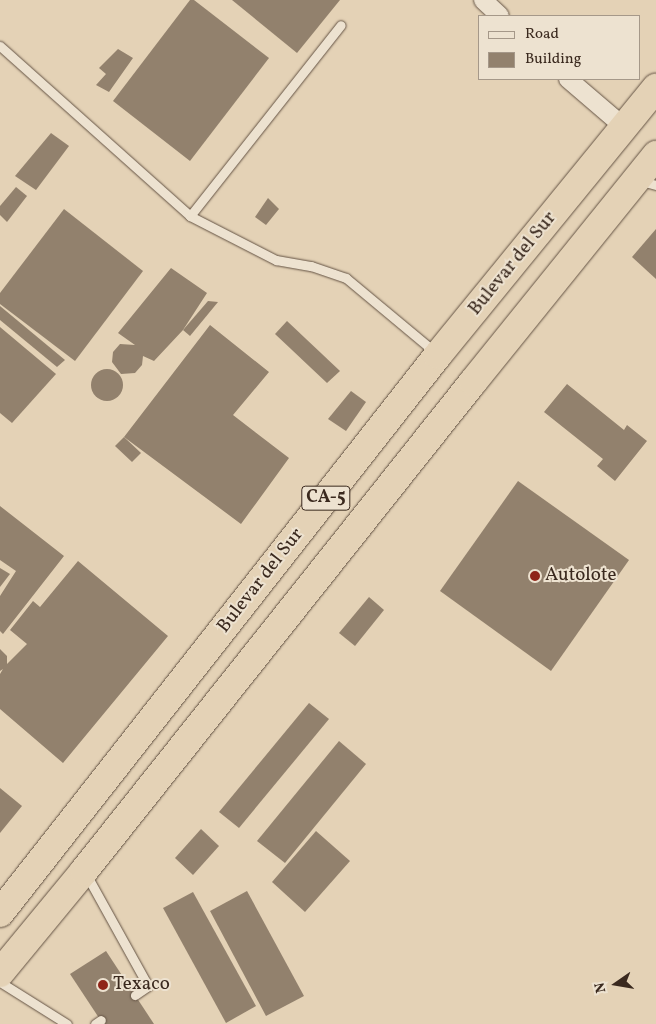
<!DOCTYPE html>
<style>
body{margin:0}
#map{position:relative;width:656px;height:1024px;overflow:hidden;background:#e4d2b6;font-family:Vollkorn,serif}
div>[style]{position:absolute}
.building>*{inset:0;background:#92816d}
.round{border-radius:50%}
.roads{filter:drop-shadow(0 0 1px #645344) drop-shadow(0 0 1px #645344)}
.service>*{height:9px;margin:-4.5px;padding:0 4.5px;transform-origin:4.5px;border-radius:4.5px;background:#ede2d0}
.minor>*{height:18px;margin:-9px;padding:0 9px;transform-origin:9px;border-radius:9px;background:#ede2d0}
.trunk>*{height:28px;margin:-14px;padding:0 14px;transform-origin:14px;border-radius:14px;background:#e4d2b6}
.dots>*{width:14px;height:14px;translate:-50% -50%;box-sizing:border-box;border:2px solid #ede2d0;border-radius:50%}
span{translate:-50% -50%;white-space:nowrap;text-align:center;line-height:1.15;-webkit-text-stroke:4px #ede2d0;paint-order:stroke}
.shield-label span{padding:1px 4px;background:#ede2d0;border:1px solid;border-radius:4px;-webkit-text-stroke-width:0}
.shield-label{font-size:18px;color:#3a291e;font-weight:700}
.street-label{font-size:19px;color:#3a291e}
.poi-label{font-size:19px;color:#3a291e}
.left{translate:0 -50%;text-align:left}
.legend{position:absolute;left:478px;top:15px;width:162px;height:65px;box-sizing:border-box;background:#ede2d0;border:1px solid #a59889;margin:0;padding:6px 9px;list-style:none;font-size:15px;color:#3a291e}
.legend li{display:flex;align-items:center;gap:10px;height:25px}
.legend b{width:25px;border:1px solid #a59889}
.north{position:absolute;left:591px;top:959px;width:50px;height:50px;-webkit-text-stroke:4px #ede2d0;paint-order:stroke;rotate:257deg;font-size:14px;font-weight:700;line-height:20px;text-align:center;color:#3a291e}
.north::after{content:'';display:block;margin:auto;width:18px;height:22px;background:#3a291e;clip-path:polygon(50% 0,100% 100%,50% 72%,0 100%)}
</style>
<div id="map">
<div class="building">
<div style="clip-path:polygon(190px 0,194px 0,269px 58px,190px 161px,113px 101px)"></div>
<div style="clip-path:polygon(232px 0,340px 0,297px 53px)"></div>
<div style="clip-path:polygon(118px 49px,133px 58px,109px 92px,96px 85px,106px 74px,99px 68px)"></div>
<div style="clip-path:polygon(51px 133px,69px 146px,36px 190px,15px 176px)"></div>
<div style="clip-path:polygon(16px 187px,27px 196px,7px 222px,0 215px,0 206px)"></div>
<div style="clip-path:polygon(268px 198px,279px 209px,266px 225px,255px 217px)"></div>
<div style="clip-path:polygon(64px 209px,143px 271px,75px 361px,0 304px,0 293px)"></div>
<div style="clip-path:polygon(656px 229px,656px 279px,632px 257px)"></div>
<div style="clip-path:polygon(171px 268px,207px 293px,183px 330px,154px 361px,143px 356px,142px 365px,135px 373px,121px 374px,112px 362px,113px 352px,120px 344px,135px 345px,118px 333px)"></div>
<div style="clip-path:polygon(208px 301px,218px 302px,190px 336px,183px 330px)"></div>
<div style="clip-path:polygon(0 306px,65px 360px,57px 367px,0 320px)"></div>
<div style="clip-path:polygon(287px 321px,340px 371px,327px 383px,275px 334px)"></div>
<div style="clip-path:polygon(210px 325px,269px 372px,233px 415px,289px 458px,241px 524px,124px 437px)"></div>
<div style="clip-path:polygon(0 327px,56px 374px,12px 423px,0 413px)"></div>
<div class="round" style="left:91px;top:369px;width:32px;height:32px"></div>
<div style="clip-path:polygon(567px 384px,624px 430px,627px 425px,647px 441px,615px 481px,597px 466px,603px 459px,544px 412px)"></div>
<div style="clip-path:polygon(351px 391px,366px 402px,346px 431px,328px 419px)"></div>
<div style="clip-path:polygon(124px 437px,141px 453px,132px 462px,115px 446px)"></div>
<div style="clip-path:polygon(518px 481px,629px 560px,551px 671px,440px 591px)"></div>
<div style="clip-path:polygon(0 506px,64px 556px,3px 634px,0 631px,0 596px,16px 571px,0 560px)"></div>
<div style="clip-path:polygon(78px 561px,168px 636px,63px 763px,0 709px,0 674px,3px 669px,0 671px,0 649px,7px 656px,7px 664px,27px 644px,10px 630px,33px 601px,40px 607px)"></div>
<div style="clip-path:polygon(0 568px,10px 574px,0 587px)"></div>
<div style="clip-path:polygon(369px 597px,384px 610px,355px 646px,339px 633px)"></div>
<div style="clip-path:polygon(309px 703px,329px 719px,239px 828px,219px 812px)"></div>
<div style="clip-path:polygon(339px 741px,366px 764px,285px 863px,257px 841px)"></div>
<div style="clip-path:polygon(0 788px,22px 806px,0 833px)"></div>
<div style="clip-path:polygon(201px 829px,219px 846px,193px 875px,175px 858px)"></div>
<div style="clip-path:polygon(316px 831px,350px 861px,305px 912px,272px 882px)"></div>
<div style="clip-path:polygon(247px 891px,304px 996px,266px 1016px,210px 911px)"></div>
<div style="clip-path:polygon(193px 892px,256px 1006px,226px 1023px,163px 908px)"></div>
<div style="clip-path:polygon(106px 951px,154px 1024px,103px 1024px,70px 974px)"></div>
</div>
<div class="roads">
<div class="service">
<div style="left:0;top:46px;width:255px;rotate:41.8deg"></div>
<div style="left:190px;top:216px;width:97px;rotate:27.1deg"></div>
<div style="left:276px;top:260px;width:36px;rotate:10deg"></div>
<div style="left:311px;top:266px;width:37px;rotate:19deg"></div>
<div style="left:346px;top:278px;width:117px;rotate:39.8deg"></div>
<div style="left:641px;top:181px;width:16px;rotate:15deg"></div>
<div style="left:190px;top:216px;width:243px;rotate:-51.7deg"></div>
<div style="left:86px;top:874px;width:128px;rotate:61deg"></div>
<div style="left:148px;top:986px;width:16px;rotate:145deg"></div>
<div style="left:0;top:982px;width:79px;rotate:32.1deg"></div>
<div style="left:95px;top:1024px;width:7px;rotate:-34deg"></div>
</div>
<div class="minor">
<div style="left:483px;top:0;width:23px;rotate:43deg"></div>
<div style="left:568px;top:79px;width:74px;rotate:40.6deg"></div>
</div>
<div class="trunk">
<div style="left:0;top:913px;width:709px;rotate:-51.87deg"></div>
<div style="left:438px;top:355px;width:345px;rotate:-50.8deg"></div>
<div style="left:0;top:973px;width:132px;rotate:-50.5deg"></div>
<div style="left:84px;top:871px;width:625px;rotate:-51.5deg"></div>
<div style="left:473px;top:382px;width:292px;rotate:-51.1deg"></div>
</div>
</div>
<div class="dots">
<div style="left:535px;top:576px;background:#8f2418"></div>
<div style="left:103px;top:985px;background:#8f2418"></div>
</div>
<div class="shield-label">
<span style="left:326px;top:498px">CA-5</span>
</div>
<div class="street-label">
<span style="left:513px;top:264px;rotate:-51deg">Bulevar del Sur</span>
<span style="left:261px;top:581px;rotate:-52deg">Bulevar del Sur</span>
</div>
<div class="poi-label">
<span class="left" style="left:545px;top:576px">Autolote</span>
<span class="left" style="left:113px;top:985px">Texaco</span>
</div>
<ul class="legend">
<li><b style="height:6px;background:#ede2d0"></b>Road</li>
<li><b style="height:14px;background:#92816d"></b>Building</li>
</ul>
<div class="north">N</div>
</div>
